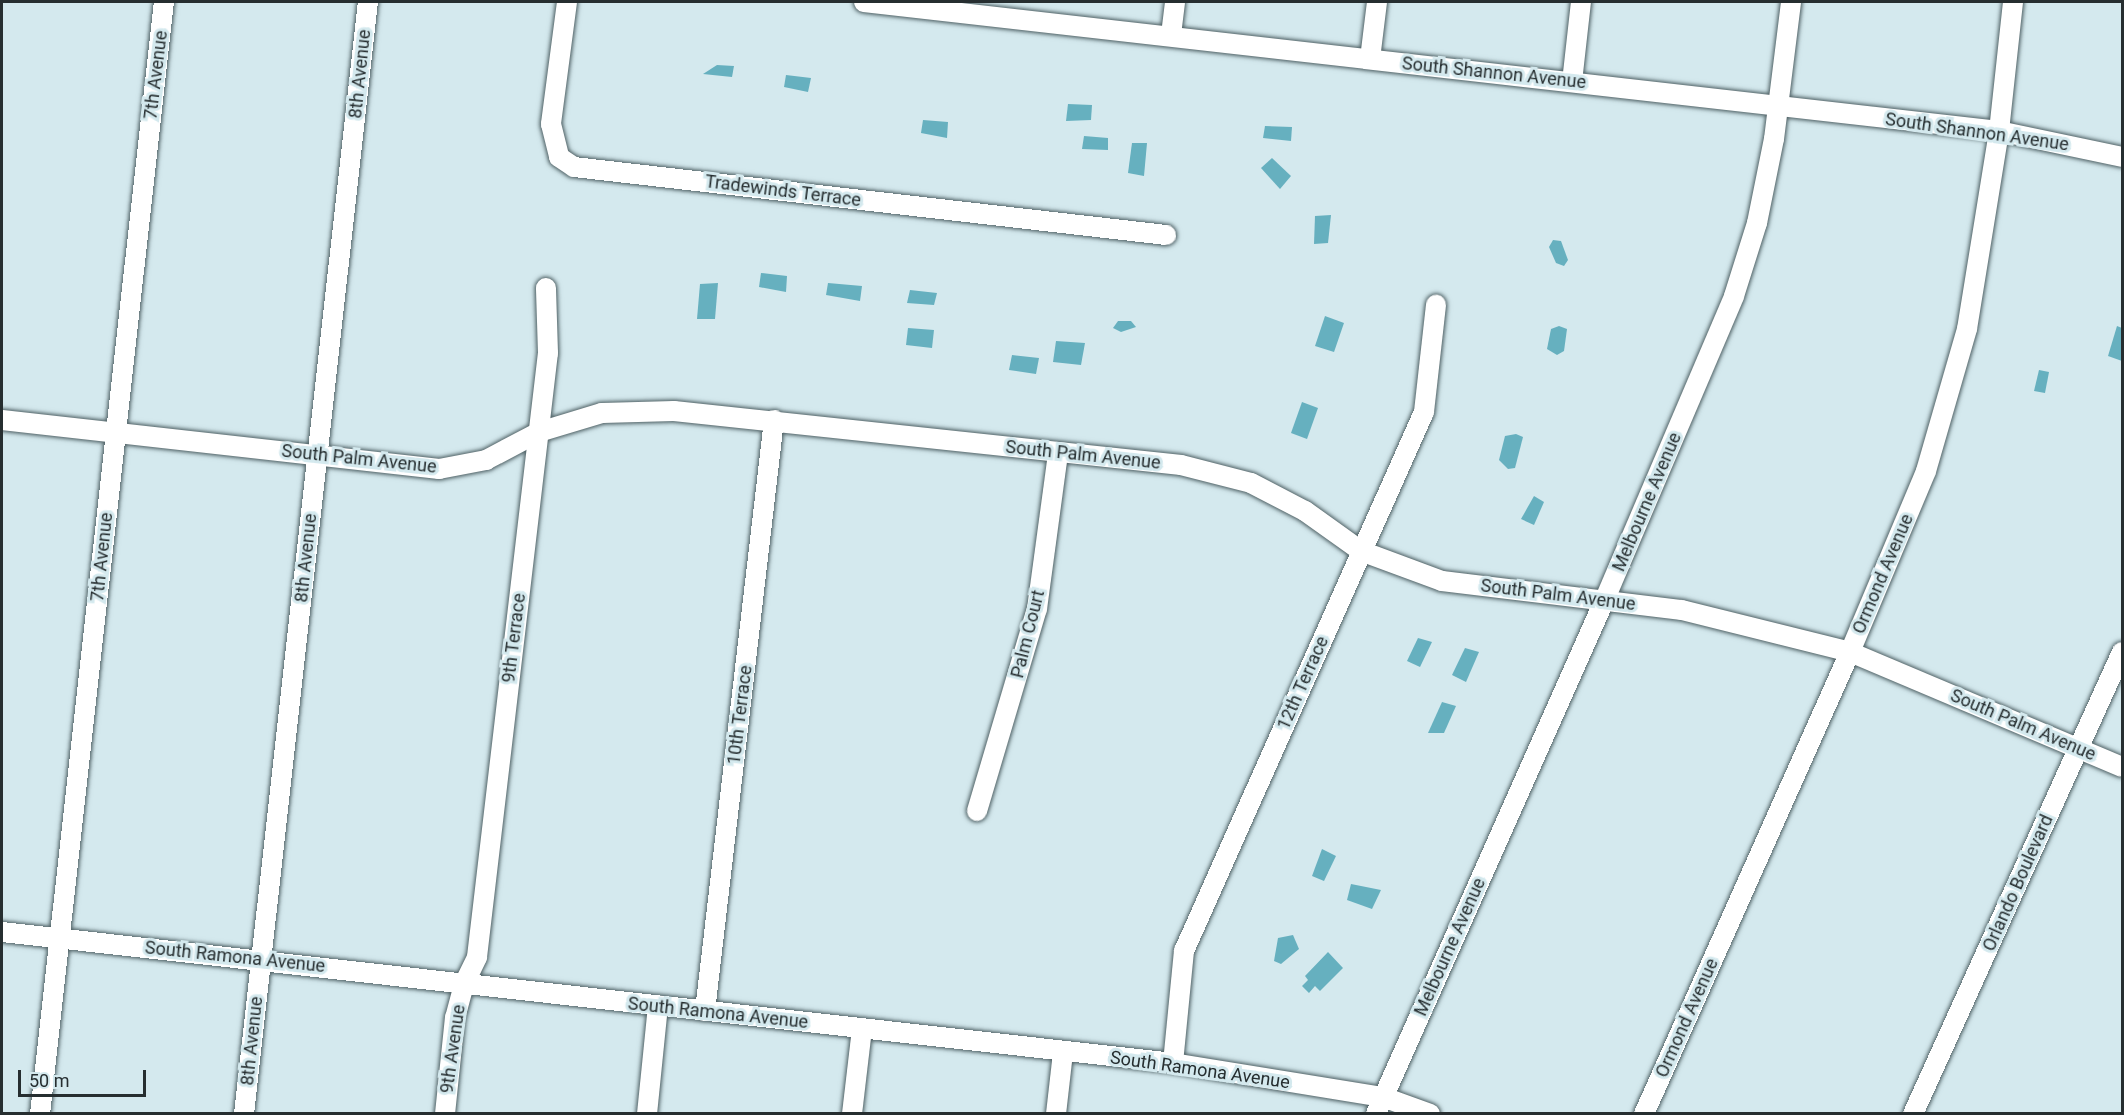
<!DOCTYPE html>
<style>
body{margin:0}
#map{position:relative;width:2124px;height:1115px;overflow:hidden;background:#d4e9ee;font-family:Roboto,sans-serif}
div>[style]{position:absolute}
.water>*{inset:0;background:#66b0bf}
.roads{filter:drop-shadow(0 0 2px #4f6165) drop-shadow(0 0 2px #4f6165)}
.minor>*{height:20px;margin:-10px;padding:0 10px;transform-origin:10px;border-radius:10px;background:#fff}
span{translate:-50% -50%;white-space:nowrap;text-align:center;line-height:1.15;-webkit-text-stroke:6px #d4e9ee;paint-order:stroke}
.street-label{font-size:18px;color:#262e30}
.frame{position:absolute;inset:0;border:3px solid #262e30;pointer-events:none}
.scale{position:absolute;left:18px;top:1070px;width:128px;height:27px;box-sizing:border-box;border:3px solid #262e30;border-top:0;padding-left:8px;font-size:18px;line-height:21px;white-space:nowrap;color:#262e30;-webkit-text-stroke:4px #d4e9ee;paint-order:stroke}
</style>
<div id="map">
<div class="water">
<div style="clip-path:polygon(717px 65px,734px 66px,732px 77px,703px 74px)"></div>
<div style="clip-path:polygon(786px 75px,811px 78px,808px 92px,784px 87px)"></div>
<div style="clip-path:polygon(1068px 104px,1092px 105px,1091px 120px,1066px 121px)"></div>
<div style="clip-path:polygon(923px 120px,948px 122px,947px 138px,921px 133px)"></div>
<div style="clip-path:polygon(1265px 126px,1292px 127px,1291px 141px,1263px 138px)"></div>
<div style="clip-path:polygon(1084px 136px,1108px 138px,1108px 150px,1082px 149px)"></div>
<div style="clip-path:polygon(1132px 143px,1147px 143px,1144px 176px,1128px 173px)"></div>
<div style="clip-path:polygon(1272px 158px,1291px 176px,1280px 189px,1261px 168px)"></div>
<div style="clip-path:polygon(1331px 215px,1328px 243px,1314px 244px,1315px 216px)"></div>
<div style="clip-path:polygon(1553px 240px,1561px 241px,1568px 260px,1564px 266px,1556px 263px,1549px 247px)"></div>
<div style="clip-path:polygon(761px 273px,787px 276px,786px 292px,759px 287px)"></div>
<div style="clip-path:polygon(718px 283px,715px 319px,697px 319px,700px 284px)"></div>
<div style="clip-path:polygon(828px 283px,862px 286px,860px 301px,826px 295px)"></div>
<div style="clip-path:polygon(910px 290px,937px 293px,934px 305px,907px 303px)"></div>
<div style="clip-path:polygon(1325px 316px,1344px 323px,1334px 352px,1315px 346px)"></div>
<div style="clip-path:polygon(1118px 321px,1131px 321px,1136px 327px,1121px 332px,1113px 328px)"></div>
<div style="clip-path:polygon(1559px 326px,1567px 329px,1564px 351px,1557px 355px,1547px 349px,1551px 329px)"></div>
<div style="clip-path:polygon(2117px 326px,2122px 328px,2122px 361px,2108px 356px)"></div>
<div style="clip-path:polygon(908px 328px,934px 330px,932px 348px,906px 345px)"></div>
<div style="clip-path:polygon(1056px 341px,1085px 343px,1081px 365px,1053px 362px)"></div>
<div style="clip-path:polygon(1012px 355px,1039px 358px,1036px 374px,1009px 370px)"></div>
<div style="clip-path:polygon(2039px 370px,2049px 372px,2045px 393px,2034px 391px)"></div>
<div style="clip-path:polygon(1302px 402px,1318px 408px,1307px 439px,1291px 433px)"></div>
<div style="clip-path:polygon(1516px 434px,1523px 437px,1515px 468px,1508px 469px,1499px 460px,1505px 436px)"></div>
<div style="clip-path:polygon(1534px 496px,1544px 502px,1534px 525px,1521px 519px)"></div>
<div style="clip-path:polygon(1418px 638px,1432px 642px,1420px 667px,1407px 661px)"></div>
<div style="clip-path:polygon(1465px 648px,1479px 652px,1466px 682px,1452px 675px)"></div>
<div style="clip-path:polygon(1442px 702px,1456px 706px,1444px 733px,1428px 733px)"></div>
<div style="clip-path:polygon(1322px 849px,1336px 856px,1324px 881px,1312px 876px)"></div>
<div style="clip-path:polygon(1351px 884px,1381px 890px,1372px 909px,1347px 900px)"></div>
<div style="clip-path:polygon(1293px 935px,1299px 949px,1281px 964px,1274px 961px,1278px 938px)"></div>
<div style="clip-path:polygon(1328px 952px,1343px 968px,1320px 991px,1315px 986px,1309px 993px,1302px 986px,1308px 980px,1305px 976px)"></div>
</div>
<div class="roads">
<div class="minor">
<div style="left:567px;top:2px;width:123px;rotate:97.5deg"></div>
<div style="left:551px;top:124px;width:34px;rotate:76deg"></div>
<div style="left:559px;top:157px;width:18px;rotate:34deg"></div>
<div style="left:574px;top:167px;width:596px;rotate:6.55deg"></div>
<div style="left:864px;top:2px;width:1142px;rotate:6.48deg"></div>
<div style="left:1999px;top:131px;width:126px;rotate:11.9deg"></div>
<div style="left:1171px;top:35px;width:33px;rotate:-83deg"></div>
<div style="left:1370px;top:59px;width:57px;rotate:-83deg"></div>
<div style="left:1572px;top:82px;width:81px;rotate:-83.6deg"></div>
<div style="left:2px;top:420px;width:440px;rotate:6.4deg"></div>
<div style="left:439px;top:469px;width:48px;rotate:-10.8deg"></div>
<div style="left:486px;top:460px;width:60px;rotate:-27.8deg"></div>
<div style="left:539px;top:432px;width:66px;rotate:-16.8deg"></div>
<div style="left:602px;top:413px;width:72px;rotate:-1.6deg"></div>
<div style="left:674px;top:411px;width:510px;rotate:6.08deg"></div>
<div style="left:1181px;top:465px;width:72px;rotate:14.4deg"></div>
<div style="left:1251px;top:483px;width:61px;rotate:27.4deg"></div>
<div style="left:1305px;top:511px;width:69px;rotate:35.5deg"></div>
<div style="left:1361px;top:551px;width:86px;rotate:20.3deg"></div>
<div style="left:1442px;top:581px;width:242px;rotate:6.9deg"></div>
<div style="left:1682px;top:610px;width:173px;rotate:14deg"></div>
<div style="left:1850px;top:652px;width:295px;rotate:22.9deg"></div>
<div style="left:977px;top:811px;width:211px;rotate:-73.5deg"></div>
<div style="left:1037px;top:609px;width:156px;rotate:-82.3deg"></div>
<div style="left:2px;top:932px;width:1178px;rotate:6.38deg"></div>
<div style="left:1173px;top:1063px;width:213px;rotate:9.2deg"></div>
<div style="left:1383px;top:1097px;width:50px;rotate:19.9deg"></div>
<div style="left:705px;top:1011px;width:595px;rotate:-83.34deg"></div>
<div style="left:1173px;top:1063px;width:113px;rotate:-84.4deg"></div>
<div style="left:1184px;top:951px;width:590px;rotate:-66deg"></div>
<div style="left:1424px;top:412px;width:108px;rotate:-83.6deg"></div>
<div style="left:40px;top:1114px;width:1119px;rotate:-83.64deg"></div>
<div style="left:244px;top:1114px;width:1119px;rotate:-83.64deg"></div>
<div style="left:445px;top:1114px;width:97px;rotate:-84.1deg"></div>
<div style="left:455px;top:1018px;width:35px;rotate:-75deg"></div>
<div style="left:464px;top:984px;width:30px;rotate:-64deg"></div>
<div style="left:477px;top:957px;width:608px;rotate:-83.3deg"></div>
<div style="left:548px;top:353px;width:65px;rotate:-91.8deg"></div>
<div style="left:647px;top:1114px;width:109px;rotate:-84.2deg"></div>
<div style="left:852px;top:1114px;width:86px;rotate:-83.3deg"></div>
<div style="left:1056px;top:1114px;width:61px;rotate:-83.5deg"></div>
<div style="left:1376px;top:1114px;width:564px;rotate:-66.03deg"></div>
<div style="left:1605px;top:599px;width:329px;rotate:-66.9deg"></div>
<div style="left:1734px;top:296px;width:77px;rotate:-72.5deg"></div>
<div style="left:1757px;top:223px;width:86px;rotate:-78.6deg"></div>
<div style="left:1774px;top:139px;width:138px;rotate:-82.9deg"></div>
<div style="left:1644px;top:1114px;width:506px;rotate:-65.97deg"></div>
<div style="left:1850px;top:652px;width:196px;rotate:-67.2deg"></div>
<div style="left:1926px;top:471px;width:148px;rotate:-73.9deg"></div>
<div style="left:1967px;top:329px;width:201px;rotate:-80.8deg"></div>
<div style="left:1999px;top:131px;width:130px;rotate:-83.8deg"></div>
<div style="left:1913px;top:1114px;width:507px;rotate:-65.66deg"></div>
</div>
</div>
<div class="street-label">
<span style="left:1494px;top:73px;rotate:6deg">South Shannon Avenue</span>
<span style="left:360px;top:74px;rotate:-84deg">8th Avenue</span>
<span style="left:156px;top:75px;rotate:-83deg">7th Avenue</span>
<span style="left:1977px;top:132px;rotate:8deg">South Shannon Avenue</span>
<span style="left:783px;top:191px;rotate:7deg">Tradewinds Terrace</span>
<span style="left:1083px;top:455px;rotate:6deg">South Palm Avenue</span>
<span style="left:359px;top:459px;rotate:6deg">South Palm Avenue</span>
<span style="left:1647px;top:502px;rotate:-67deg">Melbourne Avenue</span>
<span style="left:102px;top:557px;rotate:-84deg">7th Avenue</span>
<span style="left:306px;top:558px;rotate:-84deg">8th Avenue</span>
<span style="left:1883px;top:574px;rotate:-67deg">Ormond Avenue</span>
<span style="left:1558px;top:595px;rotate:7deg">South Palm Avenue</span>
<span style="left:1028px;top:634px;rotate:-76deg">Palm Court</span>
<span style="left:514px;top:638px;rotate:-83deg">9th Terrace</span>
<span style="left:1303px;top:683px;rotate:-66deg">12th Terrace</span>
<span style="left:740px;top:715px;rotate:-83deg">10th Terrace</span>
<span style="left:2023px;top:725px;rotate:23deg">South Palm Avenue</span>
<span style="left:2018px;top:883px;rotate:-66deg">Orlando Boulevard</span>
<span style="left:1450px;top:947px;rotate:-66deg">Melbourne Avenue</span>
<span style="left:235px;top:957px;rotate:6deg">South Ramona Avenue</span>
<span style="left:718px;top:1013px;rotate:6deg">South Ramona Avenue</span>
<span style="left:1687px;top:1018px;rotate:-66deg">Ormond Avenue</span>
<span style="left:252px;top:1041px;rotate:-84deg">8th Avenue</span>
<span style="left:453px;top:1049px;rotate:-82deg">9th Avenue</span>
<span style="left:1200px;top:1070px;rotate:8deg">South Ramona Avenue</span>
</div>
<div class="frame"></div>
<div class="scale">50 m</div>
</div>
